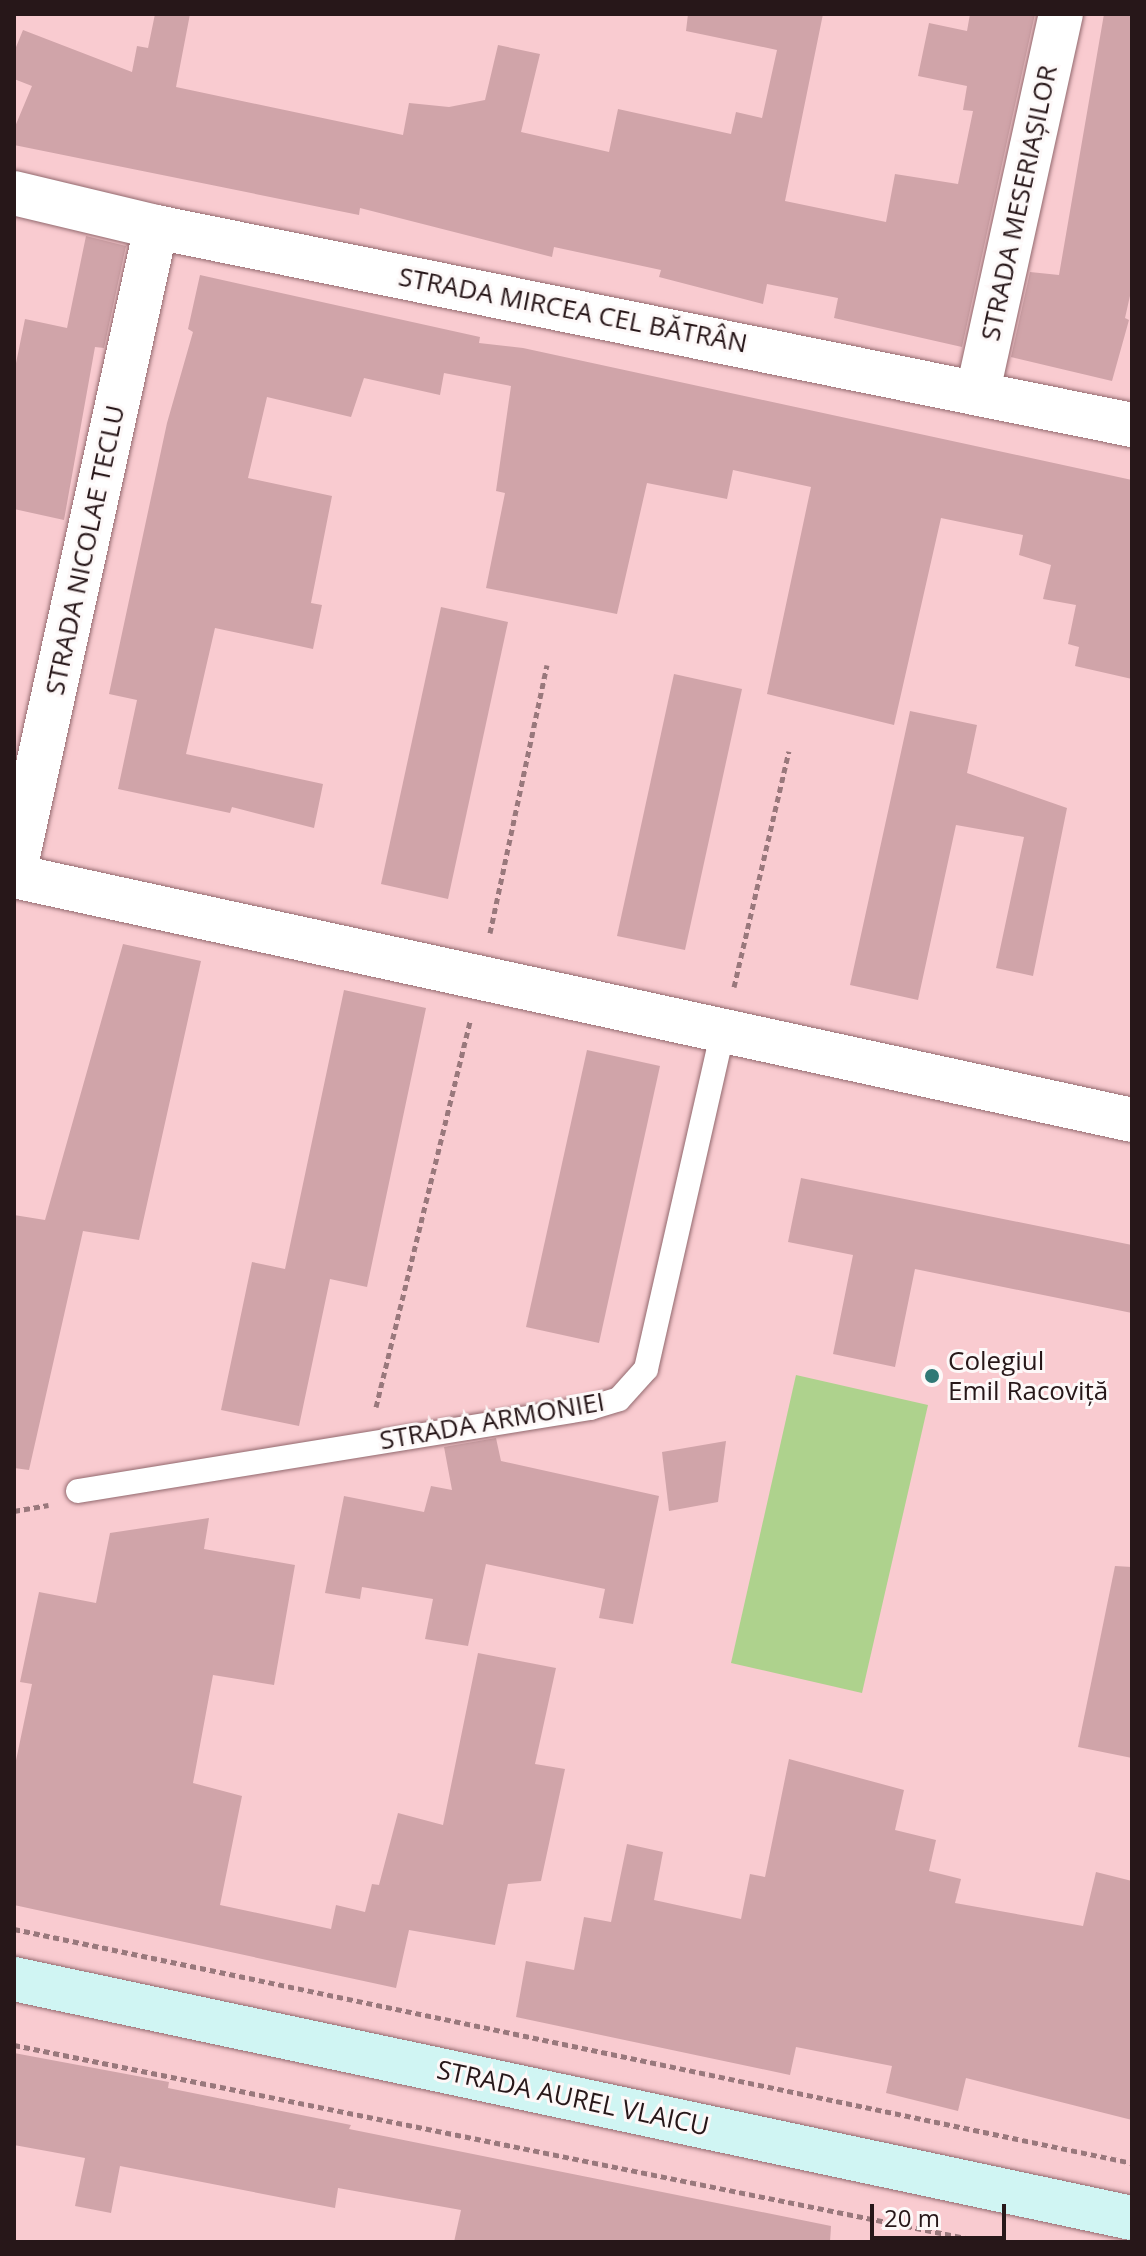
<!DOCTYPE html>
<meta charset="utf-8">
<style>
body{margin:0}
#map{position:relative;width:1146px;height:2256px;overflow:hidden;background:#f9cbd0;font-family:"Open Sans",sans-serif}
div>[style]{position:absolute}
.green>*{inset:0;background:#aed28d}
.building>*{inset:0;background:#d0a4a9}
.path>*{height:5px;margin-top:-2.5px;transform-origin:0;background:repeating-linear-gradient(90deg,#99787c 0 6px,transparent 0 10px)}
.roads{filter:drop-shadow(0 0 2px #92696e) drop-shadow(0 0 2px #92696e)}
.lane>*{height:24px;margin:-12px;padding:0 12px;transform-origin:12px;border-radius:12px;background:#fff}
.street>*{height:44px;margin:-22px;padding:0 22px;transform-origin:22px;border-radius:22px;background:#fff}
.secondary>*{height:44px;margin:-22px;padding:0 22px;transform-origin:22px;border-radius:22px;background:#d0f5f3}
.dots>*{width:22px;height:22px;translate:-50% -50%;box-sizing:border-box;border:4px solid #fdf8f8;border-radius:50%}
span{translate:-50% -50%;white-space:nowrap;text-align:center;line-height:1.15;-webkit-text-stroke:6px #fdf8f8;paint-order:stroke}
.street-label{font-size:26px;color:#271719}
.poi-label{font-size:26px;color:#271719}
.left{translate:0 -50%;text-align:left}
.frame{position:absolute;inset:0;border:16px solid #271719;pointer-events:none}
.scale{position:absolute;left:870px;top:2204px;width:136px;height:36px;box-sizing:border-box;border:4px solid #271719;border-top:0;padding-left:10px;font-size:24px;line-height:28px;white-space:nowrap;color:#271719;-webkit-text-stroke:6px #fdf8f8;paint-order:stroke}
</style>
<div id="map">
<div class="green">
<div style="clip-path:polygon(796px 1375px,928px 1405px,862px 1693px,731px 1663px)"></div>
</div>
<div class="building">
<div style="clip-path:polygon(155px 14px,190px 14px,176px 87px,403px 135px,409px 103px,449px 107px,485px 100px,498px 45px,540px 54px,521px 132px,609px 152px,618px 109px,731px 134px,736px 112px,762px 118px,777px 50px,686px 31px,688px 14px,823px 14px,785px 201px,886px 222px,895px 174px,958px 184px,973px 111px,963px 110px,967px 86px,918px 76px,929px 23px,967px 31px,970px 14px,1035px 14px,962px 347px,834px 318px,838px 298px,767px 284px,763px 304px,659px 277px,661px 270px,554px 247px,552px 257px,360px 208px,359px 215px,14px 145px,14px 129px,32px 86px,14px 79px,14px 52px,23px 30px,132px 72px,137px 46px,148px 48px)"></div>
<div style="clip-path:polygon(1104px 14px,1132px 14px,1132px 287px,1125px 318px,1129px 320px,1112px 381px,1011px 357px,1030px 272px,1059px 275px)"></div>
<div style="clip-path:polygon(86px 236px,126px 246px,104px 348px,95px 347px,64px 520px,14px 509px,14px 373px,25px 319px,67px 328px)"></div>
<div style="clip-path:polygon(200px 275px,480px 337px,479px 343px,523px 348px,1132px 480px,1132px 679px,1075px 666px,1079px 647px,1068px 644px,1076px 605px,1043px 599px,1051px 565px,1019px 555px,1023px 535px,941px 518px,894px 725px,767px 694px,811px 487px,733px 470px,727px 499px,647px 483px,617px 614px,486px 588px,505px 493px,496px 491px,511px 386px,444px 373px,440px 395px,364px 378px,351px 417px,267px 397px,248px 478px,332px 496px,311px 603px,322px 605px,313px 649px,215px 628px,186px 754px,323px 784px,314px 828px,232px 807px,230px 813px,118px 789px,137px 700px,109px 694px,167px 423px,193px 332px,188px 329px)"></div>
<div style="clip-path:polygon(441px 607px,508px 622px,448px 899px,381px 884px)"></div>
<div style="clip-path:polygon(674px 674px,742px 689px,685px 950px,617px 936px)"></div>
<div style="clip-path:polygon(910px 711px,977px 725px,967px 773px,1067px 808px,1033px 976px,996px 968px,1024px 837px,956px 825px,918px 1000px,850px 985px)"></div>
<div style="clip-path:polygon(123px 944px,201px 961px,139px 1240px,83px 1231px,29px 1470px,14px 1468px,14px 1215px,45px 1220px)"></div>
<div style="clip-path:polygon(344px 990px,426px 1008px,367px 1287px,330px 1279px,299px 1426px,221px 1410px,252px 1262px,285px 1269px)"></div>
<div style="clip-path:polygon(587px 1050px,660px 1066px,599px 1343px,526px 1327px)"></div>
<div style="clip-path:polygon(801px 1178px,1132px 1245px,1132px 1313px,915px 1269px,895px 1367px,833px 1354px,853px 1255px,788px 1242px)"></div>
<div style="clip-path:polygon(496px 1438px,501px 1461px,659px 1496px,633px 1624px,599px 1618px,605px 1589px,486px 1564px,468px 1646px,425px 1639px,433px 1599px,362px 1587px,360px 1599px,325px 1593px,344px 1496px,424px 1512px,431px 1486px,452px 1490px,444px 1447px)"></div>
<div style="clip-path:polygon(726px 1441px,718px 1502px,669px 1511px,662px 1452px)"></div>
<div style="clip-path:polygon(209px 1518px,204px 1549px,295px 1565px,274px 1685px,213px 1675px,193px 1783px,242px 1796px,220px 1905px,331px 1929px,336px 1905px,365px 1912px,372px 1884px,379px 1885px,398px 1813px,443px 1825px,478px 1653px,556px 1668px,535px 1764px,565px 1769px,541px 1881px,508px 1884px,495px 1945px,409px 1930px,396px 1988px,14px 1905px,14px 1770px,32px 1684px,20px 1682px,39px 1592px,96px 1603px,110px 1533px)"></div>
<div style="clip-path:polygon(1115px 1566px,1132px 1567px,1132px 1758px,1078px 1747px)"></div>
<div style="clip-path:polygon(789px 1759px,904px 1790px,895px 1830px,936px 1840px,929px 1871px,961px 1879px,955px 1903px,1083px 1926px,1096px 1872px,1132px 1881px,1132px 2120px,966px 2078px,958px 2111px,886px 2093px,892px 2066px,796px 2047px,790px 2075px,516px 2017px,526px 1961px,574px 1970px,584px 1917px,611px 1922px,627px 1844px,663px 1852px,654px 1900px,741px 1919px,750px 1874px,765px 1877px)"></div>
<div style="clip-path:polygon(14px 2053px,169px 2082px,168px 2088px,351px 2125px,349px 2129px,831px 2226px,830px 2242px,454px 2242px,461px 2210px,338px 2188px,335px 2208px,120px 2166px,111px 2213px,75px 2206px,85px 2158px,14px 2145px)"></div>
</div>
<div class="path">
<div style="left:490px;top:933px;width:274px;rotate:-78deg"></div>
<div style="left:734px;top:987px;width:242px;rotate:-76.9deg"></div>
<div style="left:376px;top:1407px;width:397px;rotate:-76.3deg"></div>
<div style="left:14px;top:1511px;width:35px;rotate:-10deg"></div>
<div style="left:14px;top:1929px;width:1142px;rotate:11.82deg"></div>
<div style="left:14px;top:2045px;width:991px;rotate:11.47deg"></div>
</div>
<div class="roads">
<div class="lane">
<div style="left:78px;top:1491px;width:519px;rotate:-9.21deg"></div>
<div style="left:590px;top:1408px;width:30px;rotate:-17deg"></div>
<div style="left:619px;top:1399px;width:40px;rotate:-48deg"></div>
<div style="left:646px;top:1369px;width:348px;rotate:-77.2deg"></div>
</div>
<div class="street">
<div style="left:14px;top:193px;width:146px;rotate:13.5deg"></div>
<div style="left:156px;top:227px;width:996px;rotate:11.47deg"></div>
<div style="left:978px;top:391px;width:386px;rotate:-77.6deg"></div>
<div style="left:14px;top:874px;width:662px;rotate:-77.62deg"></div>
<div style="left:14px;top:876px;width:1144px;rotate:12.31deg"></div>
</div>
<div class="secondary">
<div style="left:14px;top:1979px;width:1143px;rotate:12.07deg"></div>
</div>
</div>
<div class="dots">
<div style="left:932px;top:1376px;background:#307875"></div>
</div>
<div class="street-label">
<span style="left:1019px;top:203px;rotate:-78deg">STRADA MESERIAȘILOR</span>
<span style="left:573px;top:310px;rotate:11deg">STRADA MIRCEA CEL BĂTRÂN</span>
<span style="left:85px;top:550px;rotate:-78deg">STRADA NICOLAE TECLU</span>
<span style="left:492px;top:1421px;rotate:-10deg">STRADA ARMONIEI</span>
<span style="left:573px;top:2098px;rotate:12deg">STRADA AUREL VLAICU</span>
</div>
<div class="poi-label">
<span class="left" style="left:948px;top:1376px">Colegiul<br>Emil Racoviță</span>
</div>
<div class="frame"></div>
<div class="scale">20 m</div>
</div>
